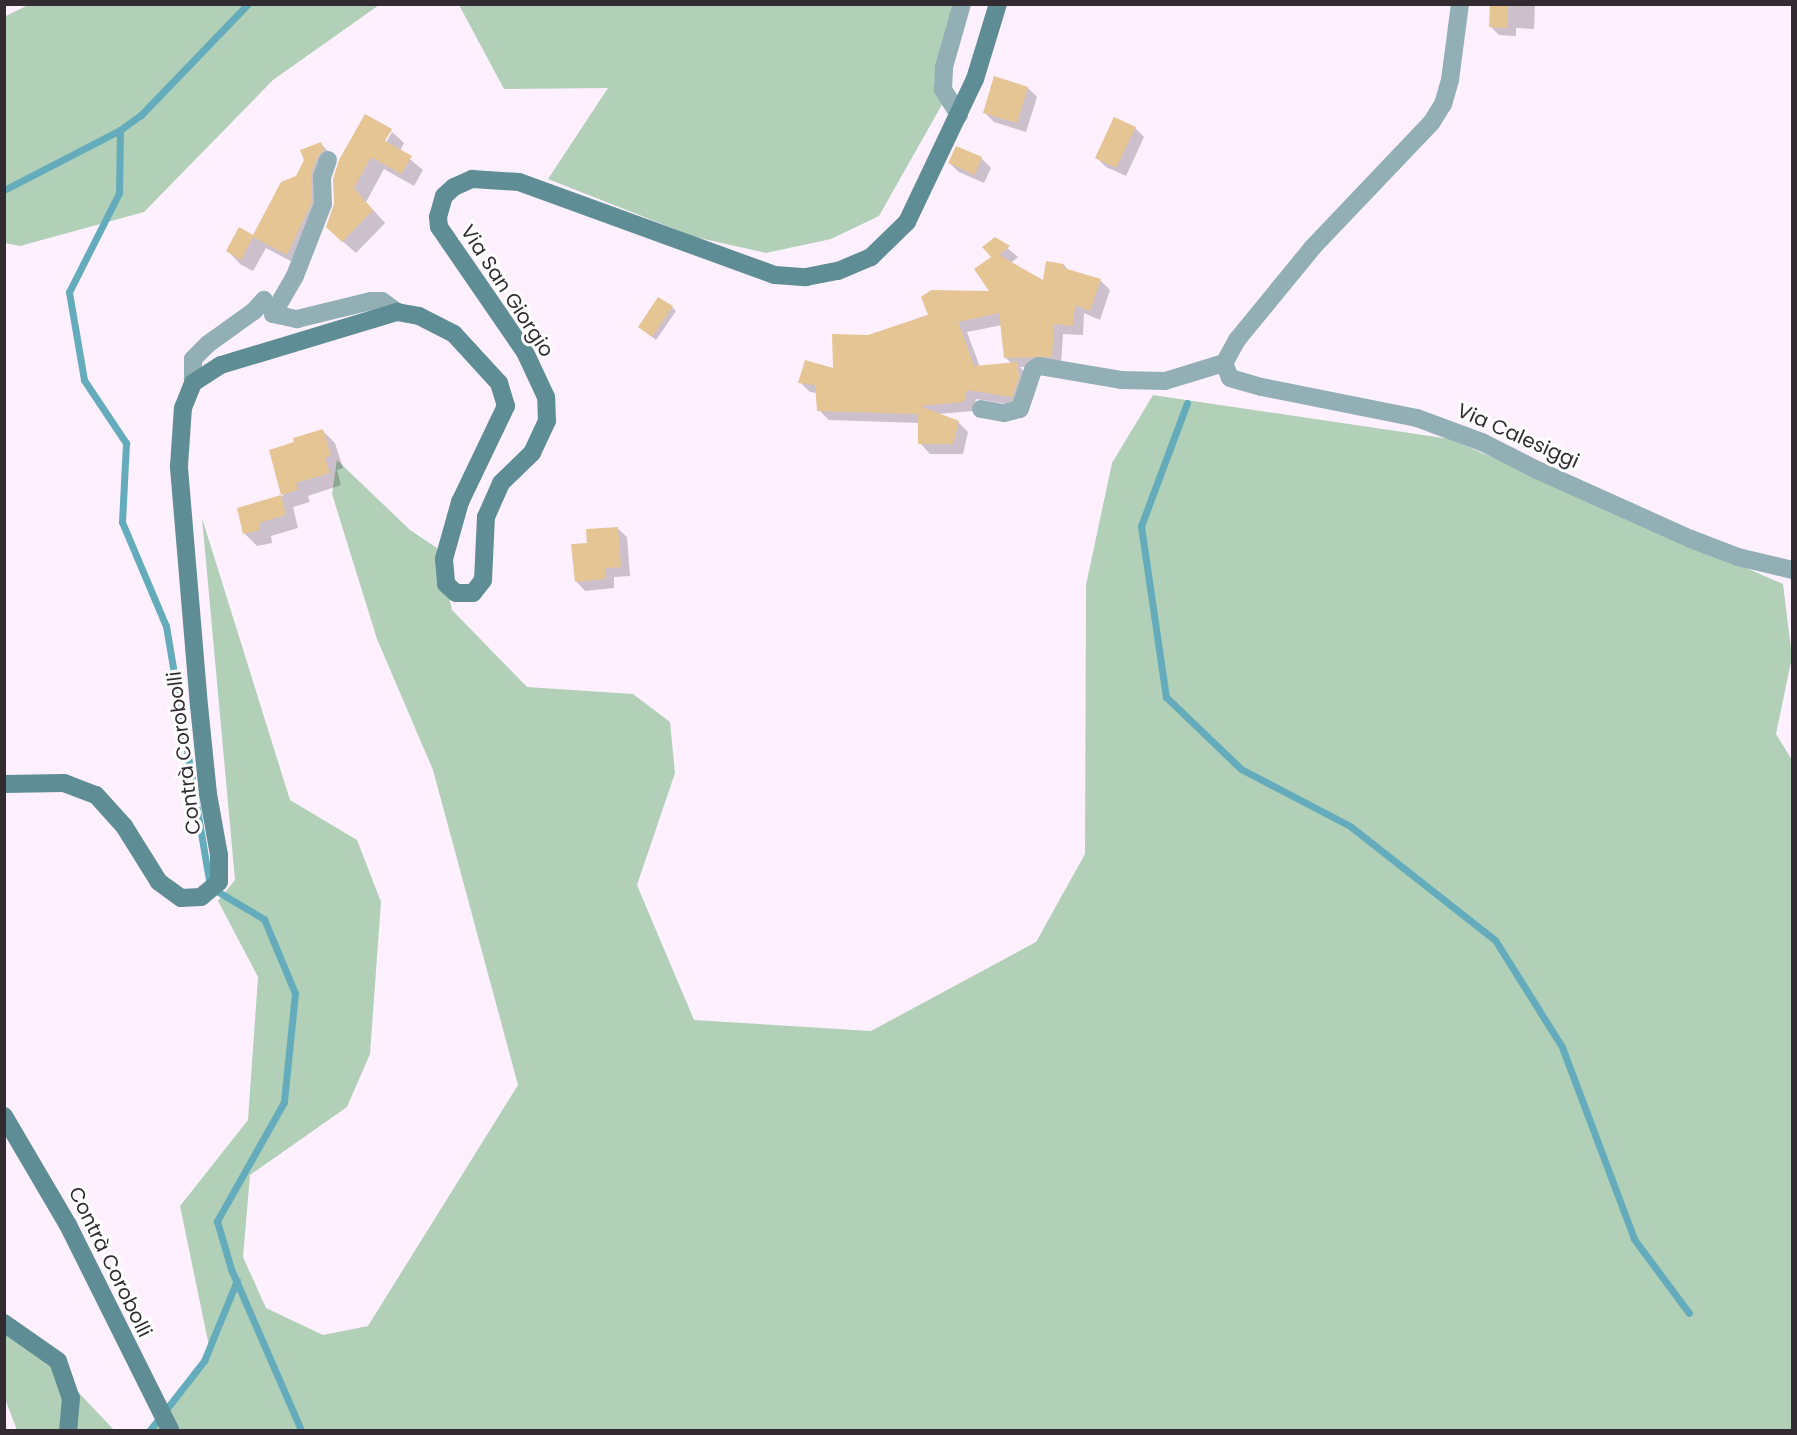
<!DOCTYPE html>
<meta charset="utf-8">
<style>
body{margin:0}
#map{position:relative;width:1797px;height:1435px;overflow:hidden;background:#fff0ff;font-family:Poppins,sans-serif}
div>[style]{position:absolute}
.green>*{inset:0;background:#b1d0b7}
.shadow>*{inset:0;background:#0003}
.stream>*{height:7px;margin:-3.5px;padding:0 3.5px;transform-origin:3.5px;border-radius:3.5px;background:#64acbb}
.building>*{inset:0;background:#e5c593}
.street>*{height:18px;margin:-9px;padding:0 9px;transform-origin:9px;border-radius:9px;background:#91afb5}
.secondary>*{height:18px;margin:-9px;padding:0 9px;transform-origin:9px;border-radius:9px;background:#5f8d96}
span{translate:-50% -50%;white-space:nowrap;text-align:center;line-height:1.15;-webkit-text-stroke:6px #fff;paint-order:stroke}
.street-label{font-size:20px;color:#322c32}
.frame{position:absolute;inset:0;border:6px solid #322c32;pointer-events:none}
</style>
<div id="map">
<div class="green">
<div style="clip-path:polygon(30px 4px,379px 4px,379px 5px,273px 80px,144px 212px,20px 246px,5px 243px,4px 17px)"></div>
<div style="clip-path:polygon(459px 5px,956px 5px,948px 94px,879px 216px,831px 239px,766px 253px,695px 237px,548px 179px,608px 88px,504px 89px)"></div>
<div style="clip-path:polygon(1153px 395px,1450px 439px,1783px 584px,1792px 657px,1776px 734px,1792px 760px,1792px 1430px,152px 1430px,210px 1351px,180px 1206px,248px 1120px,258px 977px,218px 901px,235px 880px,202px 518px,290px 800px,357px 840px,381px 902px,370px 1054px,347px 1107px,250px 1175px,243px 1257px,266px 1308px,323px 1335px,368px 1326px,518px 1085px,433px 770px,377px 639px,332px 494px,337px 460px,410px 530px,437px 548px,452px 610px,527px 687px,633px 694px,670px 722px,675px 773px,637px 885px,694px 1020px,871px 1031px,1036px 942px,1085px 854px,1086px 585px,1112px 463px)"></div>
<div style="clip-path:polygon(4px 1332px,46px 1358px,114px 1430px,17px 1430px,5px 1399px)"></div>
</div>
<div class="shadow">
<div style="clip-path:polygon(1491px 4px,1535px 4px,1534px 29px,1516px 28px,1516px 36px,1499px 35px,1490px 26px)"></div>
<div style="clip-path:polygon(1028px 88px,1037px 97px,1026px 132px,994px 122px,984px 112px)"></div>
<div style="clip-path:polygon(evenodd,366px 116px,391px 131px,404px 143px,400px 151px,423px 170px,414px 186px,384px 169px,366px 202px,385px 223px,356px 253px,341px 240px,366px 116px,389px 132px,392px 132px,383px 148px,380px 147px,389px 132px)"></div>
<div style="clip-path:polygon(1135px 128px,1144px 137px,1126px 176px,1106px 167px,1096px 157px)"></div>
<div style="clip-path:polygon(321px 144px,333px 156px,300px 266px,266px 248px,253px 271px,240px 264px,228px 251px,253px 237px)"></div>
<div style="clip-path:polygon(957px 148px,982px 159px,991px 168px,984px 183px,959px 172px,949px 163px)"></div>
<div style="clip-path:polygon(evenodd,995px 238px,1018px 257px,1011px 263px,1044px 282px,1064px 265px,1070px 272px,1100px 280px,1110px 290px,1100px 320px,1084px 313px,1083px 335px,1063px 334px,1061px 366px,1020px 367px,1027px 374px,1022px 406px,976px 399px,973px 411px,938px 414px,958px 422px,968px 432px,963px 454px,930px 454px,920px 443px,920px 423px,829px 420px,819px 410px,817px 393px,810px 392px,800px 382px,835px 370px,868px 336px,992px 292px,995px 238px,1002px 325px,1005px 357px,1012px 364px,980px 367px,967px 332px,1002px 325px)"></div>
<div style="clip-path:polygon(672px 307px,676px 311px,656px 340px,640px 327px)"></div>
<div style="clip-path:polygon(322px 430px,335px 443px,343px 468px,337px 470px,341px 485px,308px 496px,310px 502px,293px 507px,298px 528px,271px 536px,272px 543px,257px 546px,245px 534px,238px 509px,283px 496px,271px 451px,296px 443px)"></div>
<div style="clip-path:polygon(617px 528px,627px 537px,630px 576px,614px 577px,614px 588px,585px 591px,576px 581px,589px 544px)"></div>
</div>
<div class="stream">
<div style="left:120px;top:130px;width:63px;rotate:90.9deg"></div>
<div style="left:119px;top:193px;width:111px;rotate:116.8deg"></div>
<div style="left:69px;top:292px;width:89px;rotate:80.3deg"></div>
<div style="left:84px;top:380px;width:76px;rotate:56.3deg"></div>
<div style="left:126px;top:443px;width:79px;rotate:92.9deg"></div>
<div style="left:122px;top:522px;width:113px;rotate:67.1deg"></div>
<div style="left:166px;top:626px;width:265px;rotate:80.4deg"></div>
<div style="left:210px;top:887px;width:63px;rotate:30.7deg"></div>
<div style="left:264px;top:919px;width:80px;rotate:67.3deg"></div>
<div style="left:295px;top:993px;width:110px;rotate:95.8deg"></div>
<div style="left:284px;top:1102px;width:137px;rotate:119.4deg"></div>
<div style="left:217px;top:1221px;width:50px;rotate:73.7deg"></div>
<div style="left:231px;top:1269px;width:176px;rotate:66.5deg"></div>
<div style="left:4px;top:190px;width:131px;rotate:-27.3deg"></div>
<div style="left:120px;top:130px;width:26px;rotate:-36deg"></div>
<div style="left:141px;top:115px;width:154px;rotate:-46.1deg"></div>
<div style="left:1187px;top:403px;width:131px;rotate:110.5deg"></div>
<div style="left:1141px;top:526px;width:173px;rotate:81.7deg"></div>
<div style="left:1166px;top:697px;width:104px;rotate:43.8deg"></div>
<div style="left:1241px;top:769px;width:123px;rotate:27.6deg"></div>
<div style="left:1350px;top:826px;width:184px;rotate:38.2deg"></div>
<div style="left:1495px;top:940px;width:126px;rotate:57.9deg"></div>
<div style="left:1562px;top:1047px;width:205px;rotate:69.4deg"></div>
<div style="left:1634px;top:1239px;width:92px;rotate:53.4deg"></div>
<div style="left:150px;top:1430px;width:88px;rotate:-52deg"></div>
<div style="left:204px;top:1361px;width:87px;rotate:-67.8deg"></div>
</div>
<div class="building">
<div style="clip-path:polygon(1490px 4px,1508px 4px,1507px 28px,1489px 27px)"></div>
<div style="clip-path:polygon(994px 76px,1028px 87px,1017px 123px,983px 113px)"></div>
<div style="clip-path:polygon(365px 114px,392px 129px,385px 141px,412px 156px,401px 174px,371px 157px,354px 188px,373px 210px,342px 242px,326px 227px,334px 204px,333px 179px,339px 160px)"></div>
<div style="clip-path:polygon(1114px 117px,1136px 127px,1116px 168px,1095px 158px)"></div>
<div style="clip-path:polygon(321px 142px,324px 150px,318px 156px,311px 174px,312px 202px,287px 255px,253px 237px,241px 260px,226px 251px,239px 227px,253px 235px,281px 182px,296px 176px,304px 160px,300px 150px)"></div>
<div style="clip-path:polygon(956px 146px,982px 157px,975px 175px,948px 163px)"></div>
<div style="clip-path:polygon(995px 237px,1010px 246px,999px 255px,1043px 280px,1046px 261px,1064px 264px,1064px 268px,1101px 279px,1090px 311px,1075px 305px,1073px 326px,1054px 324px,1052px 357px,1004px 358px,999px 313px,958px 322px,974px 366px,1017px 362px,1019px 378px,1012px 397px,967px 390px,964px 402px,920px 406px,959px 421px,953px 444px,918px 444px,918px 414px,817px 411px,815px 385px,798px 383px,805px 360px,833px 368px,832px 334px,868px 335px,928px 315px,921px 297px,931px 290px,989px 291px,974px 269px,991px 257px,982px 247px)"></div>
<div style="clip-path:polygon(658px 297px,673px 306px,652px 337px,638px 327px)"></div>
<div style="clip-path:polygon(323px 429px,331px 456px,325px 458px,330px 473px,296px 483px,298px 490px,281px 495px,286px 515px,259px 523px,260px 530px,243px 534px,237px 508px,281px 495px,269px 450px,294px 442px,293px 438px)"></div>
<div style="clip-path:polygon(618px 527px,621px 567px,605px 568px,606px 579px,575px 582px,571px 544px,587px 543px,586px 529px)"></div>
</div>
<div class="street">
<div style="left:1460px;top:4px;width:77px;rotate:97.5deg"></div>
<div style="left:1450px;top:80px;width:25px;rotate:106deg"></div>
<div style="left:1443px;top:104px;width:22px;rotate:122deg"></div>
<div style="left:1431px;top:123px;width:171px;rotate:133.6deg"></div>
<div style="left:1313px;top:247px;width:120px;rotate:129.3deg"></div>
<div style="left:1237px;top:340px;width:26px;rotate:119deg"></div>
<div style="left:1224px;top:363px;width:16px;rotate:68deg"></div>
<div style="left:1230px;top:378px;width:33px;rotate:16deg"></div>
<div style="left:1262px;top:387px;width:158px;rotate:11.3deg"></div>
<div style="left:1417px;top:418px;width:69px;rotate:20.3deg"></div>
<div style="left:1482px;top:442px;width:59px;rotate:27deg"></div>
<div style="left:1535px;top:469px;width:171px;rotate:24.2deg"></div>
<div style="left:1691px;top:539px;width:50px;rotate:21deg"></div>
<div style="left:1738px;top:557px;width:56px;rotate:13.5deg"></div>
<div style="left:959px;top:115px;width:31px;rotate:-122deg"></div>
<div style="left:943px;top:89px;width:22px;rotate:-87deg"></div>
<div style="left:944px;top:67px;width:66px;rotate:-74.1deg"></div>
<div style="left:328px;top:160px;width:18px;rotate:109deg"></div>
<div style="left:322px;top:177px;width:27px;rotate:88deg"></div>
<div style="left:323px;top:204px;width:77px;rotate:111.3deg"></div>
<div style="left:295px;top:276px;width:44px;rotate:120.1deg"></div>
<div style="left:273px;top:314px;width:25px;rotate:12deg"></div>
<div style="left:297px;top:319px;width:76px;rotate:-13.7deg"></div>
<div style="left:371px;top:301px;width:11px"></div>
<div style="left:382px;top:301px;width:19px;rotate:36deg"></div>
<div style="left:193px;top:383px;width:24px;rotate:-90deg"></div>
<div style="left:193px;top:359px;width:21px;rotate:-45deg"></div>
<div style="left:208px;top:344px;width:57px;rotate:-35.7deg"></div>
<div style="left:254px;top:311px;width:15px;rotate:-48deg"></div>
<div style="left:981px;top:409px;width:23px;rotate:10deg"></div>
<div style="left:1004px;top:413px;width:16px;rotate:-14deg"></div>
<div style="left:1020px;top:409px;width:41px;rotate:-71.6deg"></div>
<div style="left:1033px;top:370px;width:7px;rotate:-34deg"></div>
<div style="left:1039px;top:366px;width:83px;rotate:9.7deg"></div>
<div style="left:1121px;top:380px;width:44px;rotate:1.3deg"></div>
<div style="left:1165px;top:381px;width:62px;rotate:-17deg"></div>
</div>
<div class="secondary">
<div style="left:4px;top:784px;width:60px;rotate:-1deg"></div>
<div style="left:64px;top:783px;width:34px;rotate:21deg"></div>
<div style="left:96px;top:795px;width:42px;rotate:47.9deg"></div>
<div style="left:124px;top:826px;width:66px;rotate:58deg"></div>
<div style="left:159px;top:882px;width:27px;rotate:36deg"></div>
<div style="left:181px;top:898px;width:20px;rotate:-3deg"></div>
<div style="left:201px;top:897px;width:23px;rotate:-40deg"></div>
<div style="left:219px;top:882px;width:27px;rotate:-90deg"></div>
<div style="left:219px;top:855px;width:62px;rotate:-100.2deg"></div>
<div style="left:208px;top:794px;width:88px;rotate:-95.8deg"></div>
<div style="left:199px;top:706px;width:241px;rotate:-94.8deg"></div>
<div style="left:179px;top:466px;width:58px;rotate:-86.1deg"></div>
<div style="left:183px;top:408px;width:27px;rotate:-68deg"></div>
<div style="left:193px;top:383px;width:33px;rotate:-33deg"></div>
<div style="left:221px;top:365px;width:184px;rotate:-16.8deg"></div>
<div style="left:397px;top:312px;width:22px;rotate:10deg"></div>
<div style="left:419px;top:316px;width:39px;rotate:27deg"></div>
<div style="left:454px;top:334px;width:67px;rotate:47.4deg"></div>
<div style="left:499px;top:383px;width:24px;rotate:73deg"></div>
<div style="left:506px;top:406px;width:106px;rotate:115.6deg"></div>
<div style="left:460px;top:502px;width:59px;rotate:105.7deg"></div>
<div style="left:444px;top:559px;width:25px;rotate:85deg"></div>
<div style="left:446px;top:584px;width:13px;rotate:42deg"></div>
<div style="left:456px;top:593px;width:17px"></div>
<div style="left:473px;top:593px;width:16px;rotate:-52deg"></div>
<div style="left:483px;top:580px;width:63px;rotate:-87.3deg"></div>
<div style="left:486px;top:517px;width:37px;rotate:-66deg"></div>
<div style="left:501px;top:483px;width:43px;rotate:-44.1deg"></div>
<div style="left:532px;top:453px;width:35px;rotate:-65deg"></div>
<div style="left:547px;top:421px;width:24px;rotate:-92deg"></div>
<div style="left:546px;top:397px;width:50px;rotate:-115deg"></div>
<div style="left:525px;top:352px;width:152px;rotate:-124.5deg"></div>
<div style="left:439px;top:227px;width:10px;rotate:-96deg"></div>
<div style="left:438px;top:217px;width:22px;rotate:-74deg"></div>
<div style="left:444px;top:196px;width:13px;rotate:-42deg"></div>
<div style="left:454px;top:187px;width:20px;rotate:-24deg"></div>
<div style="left:472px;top:179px;width:47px;rotate:3.7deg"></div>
<div style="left:519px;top:182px;width:272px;rotate:20deg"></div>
<div style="left:775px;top:275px;width:31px;rotate:4deg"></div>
<div style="left:806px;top:277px;width:33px;rotate:-11deg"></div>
<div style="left:838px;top:271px;width:36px;rotate:-23deg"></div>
<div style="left:871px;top:257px;width:50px;rotate:-44.2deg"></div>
<div style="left:907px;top:222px;width:158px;rotate:-64.6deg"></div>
<div style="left:975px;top:79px;width:78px;rotate:-73deg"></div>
<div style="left:4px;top:1116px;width:126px;rotate:59.6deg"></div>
<div style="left:68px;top:1225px;width:229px;rotate:63.5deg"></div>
<div style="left:4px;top:1323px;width:66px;rotate:35.1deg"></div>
<div style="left:58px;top:1361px;width:39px;rotate:71deg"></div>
<div style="left:71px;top:1398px;width:32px;rotate:95deg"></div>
</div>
<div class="street-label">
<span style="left:507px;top:291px;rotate:57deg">Via San Giorgio</span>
<span style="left:1518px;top:436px;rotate:24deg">Via Calesiggi</span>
<span style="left:184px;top:753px;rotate:-97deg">Contrà Corobolli</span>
<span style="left:110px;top:1262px;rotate:64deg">Contrà Corobolli</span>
</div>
<div class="frame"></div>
</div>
